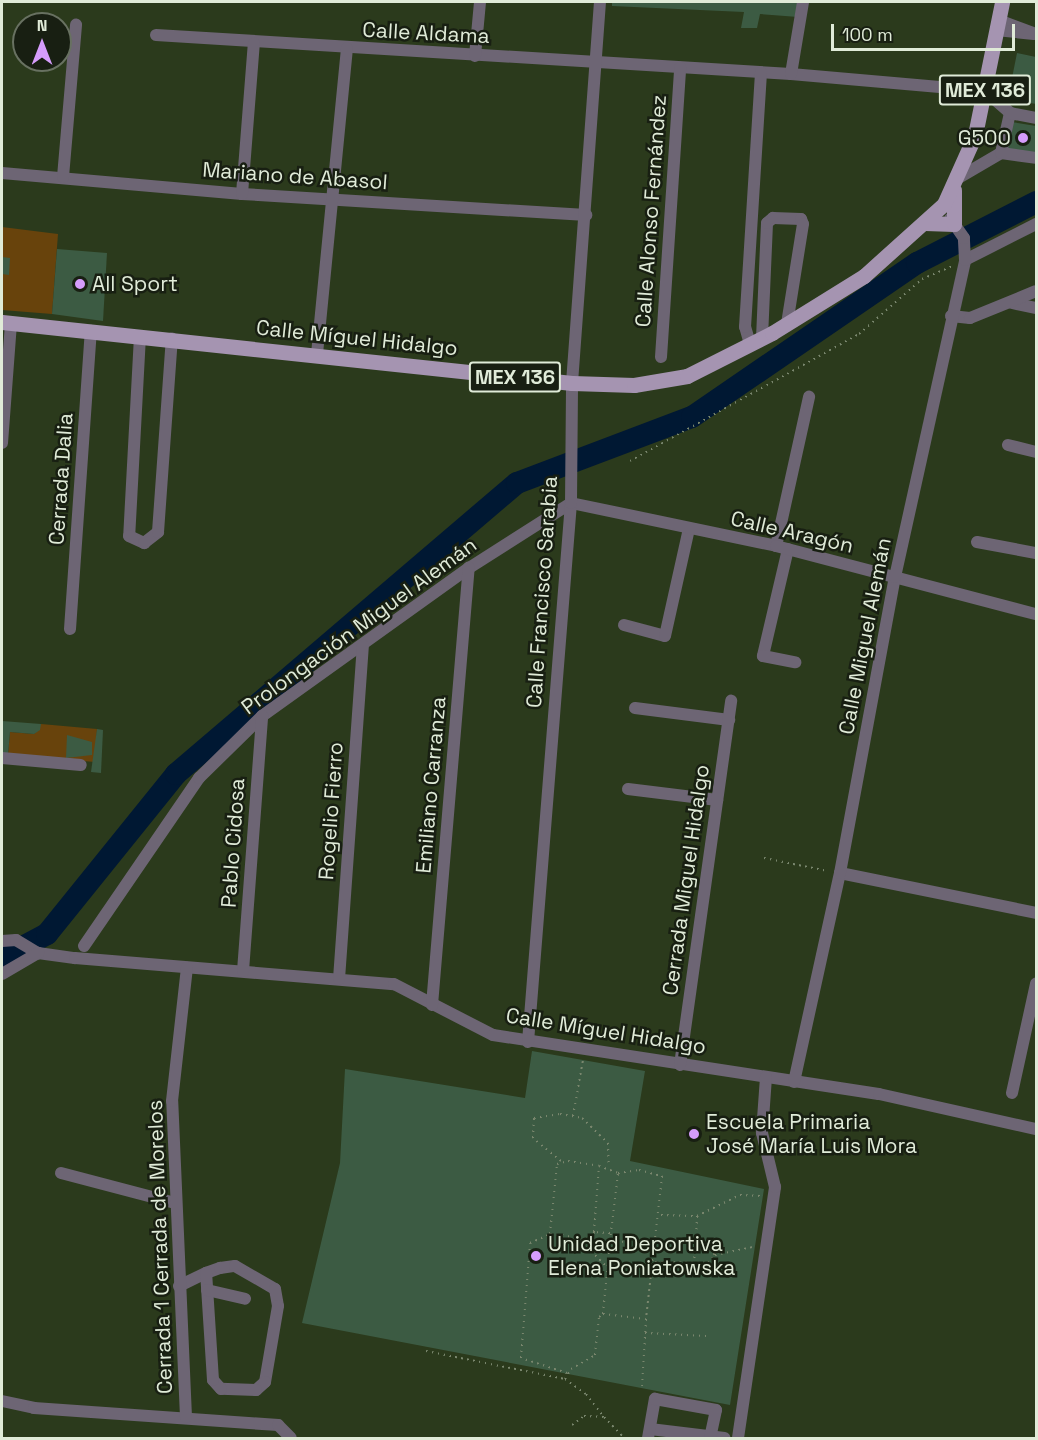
<!DOCTYPE html>
<meta charset="utf-8">
<style>
body{margin:0}
#map{position:relative;width:1038px;height:1440px;overflow:hidden;background:#2b3a1c;font-family:"Space Grotesk",sans-serif}
div>[style]{position:absolute}
.green>*{inset:0;background:#68430c}
.river>*{height:22px;margin:-11px;padding:0 11px;transform-origin:11px;border-radius:11px;background:#001833}
.building>*{inset:0;background:#3c5b43}
.path>*{height:2px;margin-top:-1px;transform-origin:0;background:repeating-linear-gradient(90deg,#7a876e 0 1.5px,transparent 0 6px)}
.minor>*{height:12px;margin:-6px;padding:0 6px;transform-origin:6px;border-radius:6px;background:#6d6574}
.major>*{height:15px;margin:-7.5px;padding:0 7.5px;transform-origin:7.5px;border-radius:7.5px;background:#a594b1}
.dots>*{width:16px;height:16px;translate:-50% -50%;box-sizing:border-box;border:3px solid #181f12;border-radius:50%}
span{translate:-50% -50%;white-space:nowrap;text-align:center;line-height:1.15;-webkit-text-stroke:5px #181f12;paint-order:stroke}
.shield-label span{padding:2px 4px;background:#181f12;border:2px solid;border-radius:4px;-webkit-text-stroke-width:0}
.shield-label{font-size:20px;color:#e0ebd8;font-weight:700}
.street-label{font-size:21px;color:#e0ebd8}
.poi-label{font-size:21px;color:#e0ebd8}
.right{translate:-100% -50%;text-align:right}
.left{translate:0 -50%;text-align:left}
.frame{position:absolute;inset:0;border:3px solid #e0ebd8;pointer-events:none}
.north{position:absolute;left:12px;top:12px;width:60px;height:60px;box-sizing:border-box;background:#181f12;border:2px solid #687161;border-radius:50%;rotate:0deg;font-size:16px;font-weight:700;line-height:24px;text-align:center;color:#e0ebd8}
.north::after{content:'';display:block;margin:auto;width:21px;height:27px;background:#d59cfb;clip-path:polygon(50% 0,100% 100%,50% 72%,0 100%)}
.scale{position:absolute;left:831px;top:24px;width:184px;height:27px;box-sizing:border-box;border:3px solid #e0ebd8;border-top:0;padding-left:8px;font-size:18px;line-height:21px;white-space:nowrap;color:#e0ebd8;-webkit-text-stroke:4px #181f12;paint-order:stroke}
</style>
<div id="map">
<div class="green">
<div style="clip-path:polygon(2px 227px,58px 234px,52px 314px,2px 310px)"></div>
<div style="clip-path:polygon(41px 724px,97px 729px,95px 762px,8px 755px,10px 732px,34px 734px)"></div>
</div>
<div class="river">
<div style="left:2px;top:958px;width:51px;rotate:-28.1deg"></div>
<div style="left:47px;top:934px;width:206px;rotate:-51.1deg"></div>
<div style="left:176px;top:774px;width:448px;rotate:-40.5deg"></div>
<div style="left:517px;top:483px;width:187px;rotate:-20.7deg"></div>
<div style="left:692px;top:417px;width:273px;rotate:-34.4deg"></div>
<div style="left:917px;top:263px;width:134px;rotate:-27.1deg"></div>
</div>
<div class="building">
<div style="clip-path:polygon(612px 2px,799px 2px,798px 17px,760px 14px,757px 28px,741px 28px,744px 12px,612px 6px)"></div>
<div style="clip-path:polygon(1017px 53px,1036px 57px,1036px 104px,1020px 101px,1021px 94px,1009px 93px)"></div>
<div style="clip-path:polygon(1012px 122px,1036px 126px,1036px 154px,1007px 149px)"></div>
<div style="clip-path:polygon(57px 249px,107px 253px,103px 321px,52px 314px)"></div>
<div style="clip-path:polygon(2px 257px,10px 258px,9px 275px,2px 274px)"></div>
<div style="clip-path:polygon(2px 721px,41px 724px,40px 730px,34px 734px,10px 732px,8px 755px,2px 754px)"></div>
<div style="clip-path:polygon(97px 729px,103px 730px,101px 773px,91px 772px)"></div>
<div style="clip-path:polygon(67px 735px,92px 742px,92px 755px,66px 758px)"></div>
<div style="clip-path:polygon(532px 1051px,645px 1071px,630px 1161px,764px 1189px,730px 1405px,302px 1323px,340px 1163px,345px 1069px,525px 1098px)"></div>
</div>
<div class="path">
<div style="left:630px;top:461px;width:262px;rotate:-29deg"></div>
<div style="left:859px;top:334px;width:84px;rotate:-41.1deg"></div>
<div style="left:922px;top:279px;width:33px;rotate:-23deg"></div>
<div style="left:764px;top:858px;width:65px;rotate:11.5deg"></div>
<div style="left:573px;top:1116px;width:57px;rotate:-79.9deg"></div>
<div style="left:561px;top:1161px;width:36px;rotate:-141deg"></div>
<div style="left:533px;top:1138px;width:20px;rotate:-87deg"></div>
<div style="left:534px;top:1118px;width:26px;rotate:-9deg"></div>
<div style="left:560px;top:1114px;width:22px;rotate:10deg"></div>
<div style="left:582px;top:1118px;width:36px;rotate:44deg"></div>
<div style="left:608px;top:1143px;width:23px;rotate:88deg"></div>
<div style="left:661px;top:1215px;width:36px;rotate:2deg"></div>
<div style="left:697px;top:1216px;width:21px;rotate:93deg"></div>
<div style="left:696px;top:1237px;width:26px;rotate:43deg"></div>
<div style="left:715px;top:1255px;width:39px;rotate:-12deg"></div>
<div style="left:697px;top:1216px;width:48px;rotate:-26deg"></div>
<div style="left:740px;top:1195px;width:20px;rotate:3deg"></div>
<div style="left:594px;top:1232px;width:19px;rotate:99deg"></div>
<div style="left:591px;top:1251px;width:23px;rotate:45deg"></div>
<div style="left:610px;top:1233px;width:16px;rotate:-176deg"></div>
<div style="left:594px;top:1232px;width:66px;rotate:-85.7deg"></div>
<div style="left:599px;top:1166px;width:20px;rotate:20deg"></div>
<div style="left:550px;top:1234px;width:70px;rotate:-84.3deg"></div>
<div style="left:557px;top:1164px;width:11px;rotate:-15deg"></div>
<div style="left:568px;top:1161px;width:31px;rotate:9deg"></div>
<div style="left:610px;top:1241px;width:68px;rotate:-83.3deg"></div>
<div style="left:618px;top:1173px;width:21px;rotate:-8deg"></div>
<div style="left:639px;top:1170px;width:24px;rotate:15deg"></div>
<div style="left:662px;top:1176px;width:144px;rotate:96.4deg"></div>
<div style="left:655px;top:1262px;width:53px;rotate:1.1deg"></div>
<div style="left:708px;top:1263px;width:11px;rotate:-49deg"></div>
<div style="left:694px;top:1264px;width:27px;rotate:-86deg"></div>
<div style="left:603px;top:1314px;width:73px;rotate:-84.5deg"></div>
<div style="left:610px;top:1241px;width:47px;rotate:3.7deg"></div>
<div style="left:645px;top:1333px;width:61px;rotate:2.8deg"></div>
<div style="left:426px;top:1351px;width:142px;rotate:11.4deg"></div>
<div style="left:565px;top:1379px;width:26px;rotate:36deg"></div>
<div style="left:586px;top:1394px;width:29px;rotate:52deg"></div>
<div style="left:567px;top:1373px;width:48px;rotate:-161.9deg"></div>
<div style="left:521px;top:1358px;width:115px;rotate:-85.5deg"></div>
<div style="left:530px;top:1243px;width:22px;rotate:-24deg"></div>
<div style="left:550px;top:1234px;width:40px;rotate:7.1deg"></div>
<div style="left:565px;top:1379px;width:12px;rotate:-59deg"></div>
<div style="left:571px;top:1369px;width:28px;rotate:-30deg"></div>
<div style="left:595px;top:1355px;width:38px;rotate:-84deg"></div>
<div style="left:599px;top:1317px;width:5px;rotate:-37deg"></div>
<div style="left:603px;top:1314px;width:43px;rotate:6.6deg"></div>
<div style="left:646px;top:1319px;width:67px;rotate:93.4deg"></div>
<div style="left:572px;top:1425px;width:15px;rotate:-37deg"></div>
<div style="left:584px;top:1416px;width:20px;rotate:3deg"></div>
<div style="left:604px;top:1417px;width:29px;rotate:46deg"></div>
</div>
<div class="minor">
<div style="left:998px;top:20px;width:40px;rotate:20.2deg"></div>
<div style="left:996px;top:30px;width:38px;rotate:6deg"></div>
<div style="left:156px;top:35px;width:636px;rotate:3.51deg"></div>
<div style="left:791px;top:74px;width:195px;rotate:5deg"></div>
<div style="left:985px;top:91px;width:33px;rotate:41deg"></div>
<div style="left:1010px;top:113px;width:41px;rotate:102.7deg"></div>
<div style="left:1001px;top:153px;width:48px;rotate:149.7deg"></div>
<div style="left:475px;top:56px;width:54px;rotate:-84.7deg"></div>
<div style="left:791px;top:74px;width:73px;rotate:-80.5deg"></div>
<div style="left:1010px;top:113px;width:26px;rotate:11deg"></div>
<div style="left:1001px;top:153px;width:35px;rotate:8deg"></div>
<div style="left:2px;top:173px;width:241px;rotate:5deg"></div>
<div style="left:242px;top:194px;width:345px;rotate:3.5deg"></div>
<div style="left:63px;top:177px;width:153px;rotate:-85.1deg"></div>
<div style="left:242px;top:194px;width:151px;rotate:-85.5deg"></div>
<div style="left:965px;top:260px;width:80px;rotate:-26.9deg"></div>
<div style="left:1012px;top:303px;width:25px;rotate:12deg"></div>
<div style="left:951px;top:316px;width:19px;rotate:6deg"></div>
<div style="left:970px;top:318px;width:71px;rotate:-22.2deg"></div>
<div style="left:140px;top:336px;width:200px;rotate:93.1deg"></div>
<div style="left:129px;top:536px;width:17px;rotate:25deg"></div>
<div style="left:144px;top:543px;width:18px;rotate:-38deg"></div>
<div style="left:158px;top:532px;width:194px;rotate:-85.9deg"></div>
<div style="left:762px;top:338px;width:115px;rotate:-87.5deg"></div>
<div style="left:767px;top:223px;width:8px;rotate:-40deg"></div>
<div style="left:773px;top:218px;width:28px;rotate:2deg"></div>
<div style="left:801px;top:219px;width:5px;rotate:68deg"></div>
<div style="left:803px;top:224px;width:101px;rotate:99.1deg"></div>
<div style="left:750px;top:344px;width:18px;rotate:-106deg"></div>
<div style="left:745px;top:327px;width:255px;rotate:-86.4deg"></div>
<div style="left:317px;top:354px;width:307px;rotate:-84.4deg"></div>
<div style="left:661px;top:357px;width:290px;rotate:-86.2deg"></div>
<div style="left:2px;top:443px;width:120px;rotate:-85.7deg"></div>
<div style="left:1008px;top:445px;width:29px;rotate:14deg"></div>
<div style="left:977px;top:542px;width:60px;rotate:10.6deg"></div>
<div style="left:776px;top:546px;width:153px;rotate:-77.5deg"></div>
<div style="left:788px;top:549px;width:110px;rotate:103.2deg"></div>
<div style="left:763px;top:656px;width:33px;rotate:11deg"></div>
<div style="left:624px;top:625px;width:42px;rotate:15deg"></div>
<div style="left:665px;top:636px;width:110px;rotate:-77.4deg"></div>
<div style="left:70px;top:629px;width:299px;rotate:-86deg"></div>
<div style="left:635px;top:708px;width:95px;rotate:7.3deg"></div>
<div style="left:2px;top:758px;width:79px;rotate:5.1deg"></div>
<div style="left:628px;top:789px;width:90px;rotate:7deg"></div>
<div style="left:840px;top:873px;width:200px;rotate:11.5deg"></div>
<div style="left:2px;top:941px;width:14px;rotate:-4deg"></div>
<div style="left:16px;top:940px;width:26px;rotate:31deg"></div>
<div style="left:38px;top:953px;width:37px;rotate:8deg"></div>
<div style="left:75px;top:958px;width:320px;rotate:4.7deg"></div>
<div style="left:394px;top:984px;width:111px;rotate:27.3deg"></div>
<div style="left:493px;top:1035px;width:390px;rotate:8.7deg"></div>
<div style="left:879px;top:1094px;width:161px;rotate:12.6deg"></div>
<div style="left:84px;top:946px;width:204px;rotate:-55.6deg"></div>
<div style="left:199px;top:778px;width:88px;rotate:-44.5deg"></div>
<div style="left:262px;top:716px;width:254px;rotate:-35.6deg"></div>
<div style="left:469px;top:568px;width:121px;rotate:-32.5deg"></div>
<div style="left:571px;top:503px;width:209px;rotate:11.8deg"></div>
<div style="left:776px;top:546px;width:269px;rotate:14.7deg"></div>
<div style="left:243px;top:971px;width:256px;rotate:-85.7deg"></div>
<div style="left:2px;top:974px;width:42px;rotate:-30.3deg"></div>
<div style="left:339px;top:979px;width:334px;rotate:-85.9deg"></div>
<div style="left:432px;top:1005px;width:439px;rotate:-85.2deg"></div>
<div style="left:528px;top:1042px;width:541px;rotate:-85.44deg"></div>
<div style="left:571px;top:503px;width:120px;rotate:-89.5deg"></div>
<div style="left:572px;top:383px;width:382px;rotate:-85.8deg"></div>
<div style="left:680px;top:1065px;width:368px;rotate:-82deg"></div>
<div style="left:794px;top:1082px;width:214px;rotate:-77.6deg"></div>
<div style="left:840px;top:873px;width:301px;rotate:-79.5deg"></div>
<div style="left:895px;top:577px;width:325px;rotate:-77.5deg"></div>
<div style="left:965px;top:260px;width:22px;rotate:-93deg"></div>
<div style="left:964px;top:238px;width:24px;rotate:-125deg"></div>
<div style="left:1012px;top:1093px;width:112px;rotate:-77.6deg"></div>
<div style="left:61px;top:1173px;width:118px;rotate:14.7deg"></div>
<div style="left:179px;top:1286px;width:30px;rotate:-26deg"></div>
<div style="left:206px;top:1273px;width:15px;rotate:-20deg"></div>
<div style="left:220px;top:1268px;width:15px;rotate:-8deg"></div>
<div style="left:235px;top:1266px;width:46px;rotate:29.9deg"></div>
<div style="left:275px;top:1289px;width:17px;rotate:80deg"></div>
<div style="left:278px;top:1306px;width:77px;rotate:99.7deg"></div>
<div style="left:265px;top:1382px;width:12px;rotate:138deg"></div>
<div style="left:256px;top:1390px;width:35px;rotate:-178deg"></div>
<div style="left:221px;top:1389px;width:12px;rotate:-132deg"></div>
<div style="left:213px;top:1380px;width:107px;rotate:-93.7deg"></div>
<div style="left:207px;top:1290px;width:39px;rotate:13deg"></div>
<div style="left:2px;top:1401px;width:33px;rotate:12deg"></div>
<div style="left:34px;top:1408px;width:245px;rotate:4deg"></div>
<div style="left:278px;top:1425px;width:18px;rotate:45deg"></div>
<div style="left:186px;top:1417px;width:316px;rotate:-92.5deg"></div>
<div style="left:172px;top:1101px;width:134px;rotate:-83.6deg"></div>
<div style="left:650px;top:1429px;width:75px;rotate:6.9deg"></div>
<div style="left:648px;top:1438px;width:40px;rotate:-80deg"></div>
<div style="left:655px;top:1399px;width:62px;rotate:10.2deg"></div>
<div style="left:716px;top:1410px;width:29px;rotate:102deg"></div>
<div style="left:738px;top:1438px;width:254px;rotate:-81.6deg"></div>
<div style="left:775px;top:1187px;width:56px;rotate:-103.5deg"></div>
<div style="left:762px;top:1133px;width:56px;rotate:-85.9deg"></div>
</div>
<div class="major">
<div style="left:925px;top:223px;width:29px;rotate:2deg"></div>
<div style="left:954px;top:224px;width:34px;rotate:-90deg"></div>
<div style="left:2px;top:322px;width:573px;rotate:6.11deg"></div>
<div style="left:572px;top:383px;width:62px;rotate:1.8deg"></div>
<div style="left:634px;top:385px;width:54px;rotate:-9.6deg"></div>
<div style="left:687px;top:376px;width:95px;rotate:-26.8deg"></div>
<div style="left:772px;top:333px;width:108px;rotate:-31.8deg"></div>
<div style="left:864px;top:276px;width:108px;rotate:-42deg"></div>
<div style="left:944px;top:204px;width:76px;rotate:-65.8deg"></div>
<div style="left:975px;top:135px;width:136px;rotate:-78.5deg"></div>
</div>
<div class="dots">
<div style="left:1023px;top:138px;background:#d59cfb"></div>
<div style="left:80px;top:284px;background:#d59cfb"></div>
<div style="left:694px;top:1134px;background:#d59cfb"></div>
<div style="left:536px;top:1256px;background:#d59cfb"></div>
</div>
<div class="shield-label">
<span style="left:985px;top:90px">MEX 136</span>
<span style="left:515px;top:377px">MEX 136</span>
</div>
<div class="street-label">
<span style="left:426px;top:33px;rotate:3deg">Calle Aldama</span>
<span style="left:295px;top:176px;rotate:4deg">Mariano de Abasol</span>
<span style="left:651px;top:211px;rotate:-86deg">Calle Alonso Fernández</span>
<span style="left:357px;top:338px;rotate:6deg">Calle Míguel Hidalgo</span>
<span style="left:61px;top:479px;rotate:-86deg">Cerrada Dalia</span>
<span style="left:792px;top:532px;rotate:13deg">Calle Aragón</span>
<span style="left:542px;top:592px;rotate:-86deg">Calle Francisco Sarabia</span>
<span style="left:359px;top:626px;rotate:-36deg">Prolongación Miguel Alemán</span>
<span style="left:865px;top:636px;rotate:-79deg">Calle Miguel Alemán</span>
<span style="left:431px;top:785px;rotate:-85deg">Emiliano Carranza</span>
<span style="left:331px;top:811px;rotate:-86deg">Rogelio Fierro</span>
<span style="left:233px;top:843px;rotate:-86deg">Pablo Cidosa</span>
<span style="left:686px;top:880px;rotate:-82deg">Cerrada Miguel Hidalgo</span>
<span style="left:606px;top:1031px;rotate:9deg">Calle Míguel Hidalgo</span>
<span style="left:160px;top:1247px;rotate:-92deg">Cerrada 1 Cerrada de Morelos</span>
</div>
<div class="poi-label">
<span class="right" style="left:1011px;top:138px">G500</span>
<span class="left" style="left:92px;top:284px">All Sport</span>
<span class="left" style="left:706px;top:1134px">Escuela Primaria<br>José María Luis Mora</span>
<span class="left" style="left:548px;top:1256px">Unidad Deportiva<br>Elena Poniatowska</span>
</div>
<div class="frame"></div>
<div class="north">N</div>
<div class="scale">100 m</div>
</div>
